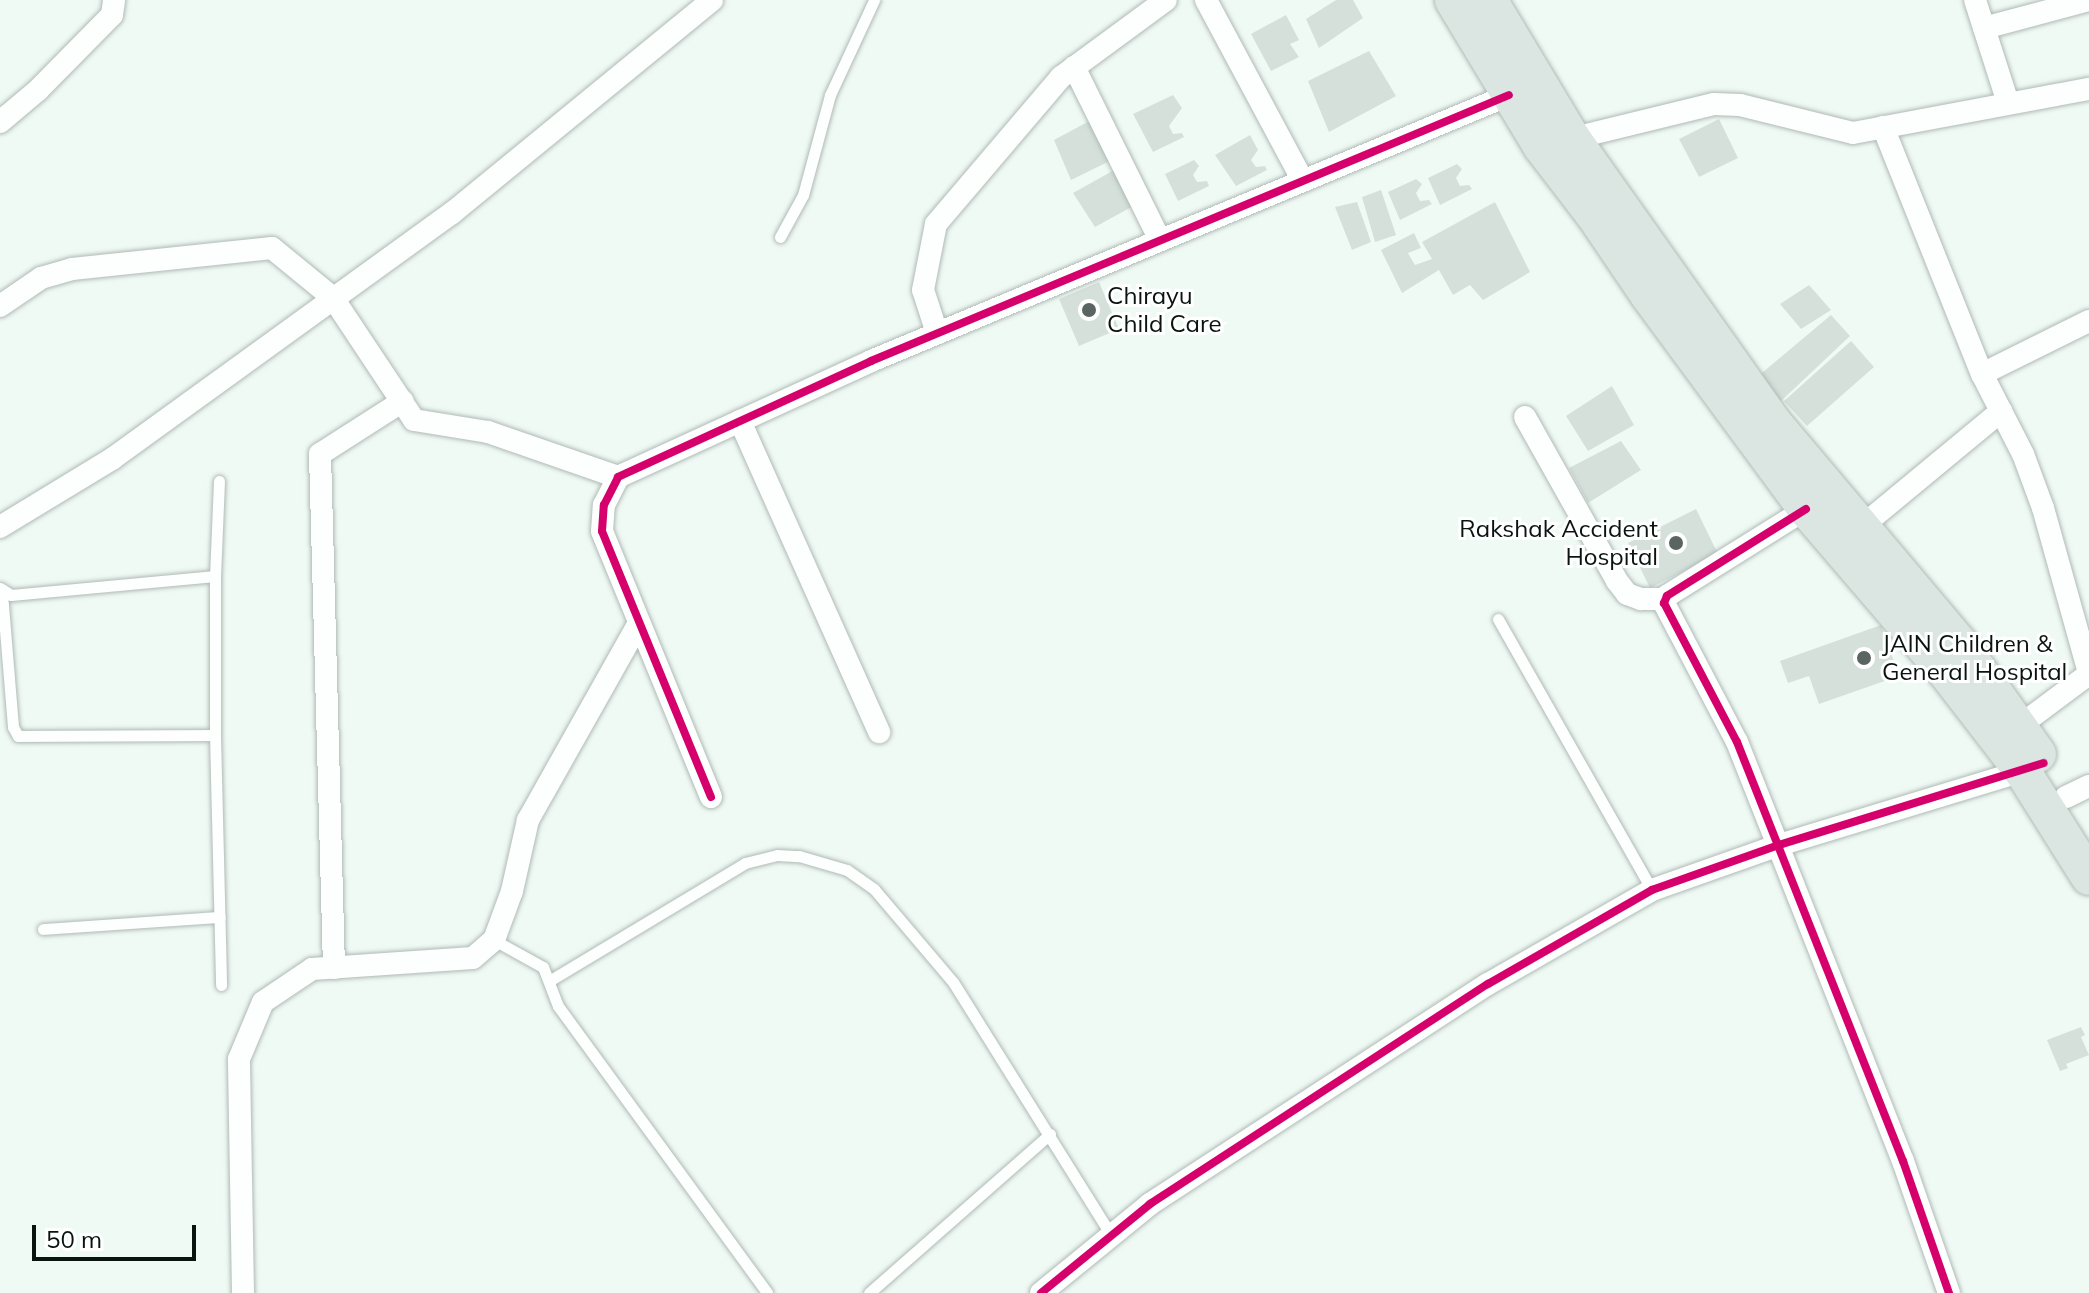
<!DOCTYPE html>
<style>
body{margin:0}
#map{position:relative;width:2089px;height:1293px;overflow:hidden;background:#f0faf5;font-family:Mulish,sans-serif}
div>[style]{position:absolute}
.building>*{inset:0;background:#d5e0db}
.roads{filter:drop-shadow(0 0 2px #b0bab5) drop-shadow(0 0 2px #b0bab5)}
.service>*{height:11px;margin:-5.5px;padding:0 5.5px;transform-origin:5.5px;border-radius:5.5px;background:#fdfefe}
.minor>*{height:22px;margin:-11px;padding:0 11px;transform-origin:11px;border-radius:11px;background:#fdfefe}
.primary>*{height:36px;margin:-18px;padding:0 18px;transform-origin:18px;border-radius:18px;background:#dbe5e1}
.cycleway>*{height:8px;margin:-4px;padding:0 4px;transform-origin:4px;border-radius:4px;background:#d6006c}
.dots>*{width:22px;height:22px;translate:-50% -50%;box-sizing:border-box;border:4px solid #fff;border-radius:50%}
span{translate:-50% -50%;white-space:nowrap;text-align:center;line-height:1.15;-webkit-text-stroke:6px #fff;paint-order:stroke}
.poi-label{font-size:24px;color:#091410}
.left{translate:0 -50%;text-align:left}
.right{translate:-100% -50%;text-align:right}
.scale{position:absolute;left:32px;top:1225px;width:164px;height:36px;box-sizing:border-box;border:4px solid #091410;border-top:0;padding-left:10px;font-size:24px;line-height:28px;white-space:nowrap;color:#091410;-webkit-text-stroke:6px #fff;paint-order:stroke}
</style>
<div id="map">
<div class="building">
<div style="clip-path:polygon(1336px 0,1353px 0,1363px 18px,1319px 48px,1306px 19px)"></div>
<div style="clip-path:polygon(1286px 15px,1299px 40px,1290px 44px,1299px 57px,1271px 71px,1251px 34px)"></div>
<div style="clip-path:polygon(1369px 51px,1396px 96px,1329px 132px,1308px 81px)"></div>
<div style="clip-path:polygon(1173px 95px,1182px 108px,1169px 126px,1173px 134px,1182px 133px,1184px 137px,1153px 152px,1133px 114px)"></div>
<div style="clip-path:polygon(1095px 118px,1114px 159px,1071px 180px,1054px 140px)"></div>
<div style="clip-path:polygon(1719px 119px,1738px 158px,1699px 177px,1679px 139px)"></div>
<div style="clip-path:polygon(1250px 135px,1258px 150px,1251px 160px,1256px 167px,1265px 166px,1267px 170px,1236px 186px,1215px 155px)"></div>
<div style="clip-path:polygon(1194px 160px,1199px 166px,1193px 175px,1197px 182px,1207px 181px,1209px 186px,1178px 201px,1165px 174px)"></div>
<div style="clip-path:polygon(1457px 164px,1462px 169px,1456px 178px,1460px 186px,1469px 185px,1472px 189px,1440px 205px,1428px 178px)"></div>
<div style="clip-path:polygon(1116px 169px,1137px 204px,1095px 227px,1073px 193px)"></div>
<div style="clip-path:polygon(1416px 179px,1422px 184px,1416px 193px,1420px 201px,1429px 200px,1432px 204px,1400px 220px,1388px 192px)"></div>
<div style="clip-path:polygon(1381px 190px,1396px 235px,1375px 242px,1362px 197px)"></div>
<div style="clip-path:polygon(1357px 202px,1371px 242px,1352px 250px,1335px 207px)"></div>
<div style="clip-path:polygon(1495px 202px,1530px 272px,1483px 300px,1470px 285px,1453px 295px,1439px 270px,1402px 293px,1381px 250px,1414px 233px,1421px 248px,1408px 253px,1415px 265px,1432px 259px,1422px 242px)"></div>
<div style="clip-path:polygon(1099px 282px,1119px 329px,1079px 346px,1059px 299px)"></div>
<div style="clip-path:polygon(1809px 285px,1831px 310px,1801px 329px,1780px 304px)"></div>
<div style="clip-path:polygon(1831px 315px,1850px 336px,1781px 401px,1756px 378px)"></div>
<div style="clip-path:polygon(1851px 341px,1874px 367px,1807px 426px,1784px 401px)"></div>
<div style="clip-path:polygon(1612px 386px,1634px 425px,1588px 451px,1566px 416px)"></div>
<div style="clip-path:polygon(1621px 441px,1641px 470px,1588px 503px,1569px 468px)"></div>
<div style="clip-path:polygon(1696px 509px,1718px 554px,1650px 588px,1628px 543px)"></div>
<div style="clip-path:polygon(1881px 625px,1899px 676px,1819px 704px,1809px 676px,1788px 683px,1780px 661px)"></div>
<div style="clip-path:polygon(2081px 1027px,2085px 1035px,2081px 1037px,2089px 1055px,2066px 1064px,2068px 1068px,2060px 1071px,2047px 1040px)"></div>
</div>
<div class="roads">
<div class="service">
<div style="left:780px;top:237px;width:48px;rotate:-61.3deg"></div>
<div style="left:803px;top:195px;width:104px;rotate:-74.9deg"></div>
<div style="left:830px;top:95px;width:105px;rotate:-65.1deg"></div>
<div style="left:219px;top:481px;width:95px;rotate:92.4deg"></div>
<div style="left:215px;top:576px;width:159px;rotate:90deg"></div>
<div style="left:215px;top:735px;width:250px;rotate:88.6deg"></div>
<div style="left:0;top:588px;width:13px;rotate:32deg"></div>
<div style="left:11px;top:595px;width:205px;rotate:-5.3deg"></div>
<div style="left:2px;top:593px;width:134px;rotate:85.3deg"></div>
<div style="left:13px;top:727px;width:10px;rotate:61deg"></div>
<div style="left:18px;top:736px;width:197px;rotate:-0.3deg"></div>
<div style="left:1498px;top:619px;width:312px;rotate:60.4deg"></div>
<div style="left:43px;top:929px;width:177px;rotate:-3.9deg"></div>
<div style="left:494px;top:940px;width:56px;rotate:28.9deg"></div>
<div style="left:543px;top:967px;width:42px;rotate:69deg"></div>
<div style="left:558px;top:1006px;width:355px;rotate:53.9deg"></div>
<div style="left:549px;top:981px;width:229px;rotate:-31deg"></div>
<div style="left:745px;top:863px;width:33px;rotate:-14deg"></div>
<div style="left:777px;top:855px;width:22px;rotate:3deg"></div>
<div style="left:799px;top:856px;width:50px;rotate:16.3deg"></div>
<div style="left:847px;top:870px;width:33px;rotate:35deg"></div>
<div style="left:874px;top:889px;width:122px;rotate:49.7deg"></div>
<div style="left:953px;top:982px;width:298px;rotate:58deg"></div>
<div style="left:869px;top:1293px;width:241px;rotate:-41.3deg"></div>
</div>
<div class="minor">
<div style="left:1206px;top:0;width:205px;rotate:61.8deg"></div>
<div style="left:1975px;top:0;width:108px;rotate:72.2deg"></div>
<div style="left:1984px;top:28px;width:109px;rotate:-14.9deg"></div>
<div style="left:1074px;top:67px;width:193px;rotate:63.6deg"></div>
<div style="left:0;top:122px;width:50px;rotate:-40.1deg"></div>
<div style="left:38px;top:90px;width:105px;rotate:-45.4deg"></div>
<div style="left:112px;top:15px;width:15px;rotate:-82deg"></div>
<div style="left:1883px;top:127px;width:266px;rotate:68.2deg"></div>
<div style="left:1982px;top:374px;width:90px;rotate:62.9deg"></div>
<div style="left:2023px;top:454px;width:58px;rotate:69.7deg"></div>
<div style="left:2043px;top:508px;width:171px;rotate:74.4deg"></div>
<div style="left:1562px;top:141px;width:156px;rotate:-13.7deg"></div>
<div style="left:1714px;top:104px;width:26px;rotate:2deg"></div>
<div style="left:1740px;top:105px;width:116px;rotate:13.9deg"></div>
<div style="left:1853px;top:133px;width:240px;rotate:-10.6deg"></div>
<div style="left:0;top:306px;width:50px;rotate:-34.3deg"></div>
<div style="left:41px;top:278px;width:32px;rotate:-16deg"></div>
<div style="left:72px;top:269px;width:201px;rotate:-6deg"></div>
<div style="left:272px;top:248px;width:79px;rotate:39.3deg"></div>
<div style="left:333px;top:298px;width:146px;rotate:56.4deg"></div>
<div style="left:414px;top:420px;width:75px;rotate:9.2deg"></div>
<div style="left:488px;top:432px;width:138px;rotate:19.1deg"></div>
<div style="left:937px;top:333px;width:45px;rotate:-108deg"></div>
<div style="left:923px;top:290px;width:67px;rotate:-78.9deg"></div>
<div style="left:936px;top:224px;width:193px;rotate:-49.6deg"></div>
<div style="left:1061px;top:77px;width:130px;rotate:-36.3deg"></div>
<div style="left:1982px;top:374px;width:119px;rotate:-26.4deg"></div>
<div style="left:1525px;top:417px;width:188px;rotate:60.7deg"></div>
<div style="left:1617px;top:581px;width:16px;rotate:52deg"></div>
<div style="left:1627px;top:594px;width:15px;rotate:20deg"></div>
<div style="left:1641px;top:599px;width:23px"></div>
<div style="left:740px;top:421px;width:341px;rotate:65.9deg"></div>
<div style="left:1806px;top:509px;width:164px;rotate:148deg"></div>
<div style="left:1667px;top:596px;width:8px;rotate:113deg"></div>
<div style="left:1664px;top:603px;width:157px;rotate:62.3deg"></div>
<div style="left:1737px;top:742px;width:451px;rotate:68.4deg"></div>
<div style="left:1903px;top:1161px;width:140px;rotate:70.8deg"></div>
<div style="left:0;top:527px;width:131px;rotate:-31.3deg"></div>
<div style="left:112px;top:459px;width:420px;rotate:-35.9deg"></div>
<div style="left:452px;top:213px;width:336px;rotate:-39.3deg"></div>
<div style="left:1861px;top:527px;width:182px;rotate:-39.6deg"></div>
<div style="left:2010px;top:733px;width:99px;rotate:-36.8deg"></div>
<div style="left:711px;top:797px;width:287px;rotate:-112.3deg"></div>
<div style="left:602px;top:531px;width:26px;rotate:-86deg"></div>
<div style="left:604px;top:505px;width:31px;rotate:-63deg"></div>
<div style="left:618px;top:477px;width:278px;rotate:-24.6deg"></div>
<div style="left:871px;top:361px;width:691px;rotate:-22.63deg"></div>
<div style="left:2066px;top:797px;width:25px;rotate:-26deg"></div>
<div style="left:334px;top:968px;width:514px;rotate:-91.56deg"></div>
<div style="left:320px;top:454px;width:98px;rotate:-32.6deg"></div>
<div style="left:243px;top:1293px;width:234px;rotate:-91deg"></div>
<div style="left:239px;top:1059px;width:62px;rotate:-67.2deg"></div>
<div style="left:263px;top:1002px;width:59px;rotate:-34deg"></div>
<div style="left:312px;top:969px;width:161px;rotate:-3.9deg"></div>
<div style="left:473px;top:958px;width:28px;rotate:-41deg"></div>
<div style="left:494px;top:940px;width:52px;rotate:-69.8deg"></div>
<div style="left:512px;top:891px;width:73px;rotate:-77.3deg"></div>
<div style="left:528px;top:820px;width:224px;rotate:-60.6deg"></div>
<div style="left:1041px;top:1293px;width:141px;rotate:-39.2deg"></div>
<div style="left:1150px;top:1204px;width:403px;rotate:-33.1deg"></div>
<div style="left:1488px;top:984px;width:189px;rotate:-29.8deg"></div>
<div style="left:1652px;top:890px;width:135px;rotate:-19.5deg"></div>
<div style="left:1779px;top:845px;width:264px;rotate:-16.9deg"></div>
</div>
<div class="primary">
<div style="left:1453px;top:0;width:170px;rotate:58.9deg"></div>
<div style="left:1541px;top:146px;width:87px;rotate:52.5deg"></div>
<div style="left:1594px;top:215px;width:98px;rotate:55.8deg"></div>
<div style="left:1649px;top:296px;width:265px;rotate:53.6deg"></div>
<div style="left:1806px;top:509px;width:213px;rotate:49.4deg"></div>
<div style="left:1945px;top:671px;width:128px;rotate:52.3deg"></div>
<div style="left:2023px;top:772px;width:124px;rotate:57.8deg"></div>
<div style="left:1489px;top:0;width:161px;rotate:59deg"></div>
<div style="left:1572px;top:138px;width:348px;rotate:54.7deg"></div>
<div style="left:1773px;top:422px;width:290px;rotate:49.9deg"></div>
<div style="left:1960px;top:644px;width:135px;rotate:54.7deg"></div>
</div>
</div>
<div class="cycleway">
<div style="left:1806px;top:509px;width:164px;rotate:148deg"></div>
<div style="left:1667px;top:596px;width:8px;rotate:113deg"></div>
<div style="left:1664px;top:603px;width:157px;rotate:62.3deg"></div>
<div style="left:1737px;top:742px;width:451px;rotate:68.4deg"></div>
<div style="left:1903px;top:1161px;width:140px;rotate:70.8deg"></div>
<div style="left:711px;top:797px;width:287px;rotate:-112.3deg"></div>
<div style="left:602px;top:531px;width:26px;rotate:-86deg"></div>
<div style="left:604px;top:505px;width:31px;rotate:-63deg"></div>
<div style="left:618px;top:477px;width:278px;rotate:-24.6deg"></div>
<div style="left:871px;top:361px;width:691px;rotate:-22.63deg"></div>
<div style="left:1041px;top:1293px;width:141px;rotate:-39.2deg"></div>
<div style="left:1150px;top:1204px;width:403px;rotate:-33.1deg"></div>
<div style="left:1488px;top:984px;width:189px;rotate:-29.8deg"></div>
<div style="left:1652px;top:890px;width:135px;rotate:-19.5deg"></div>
<div style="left:1779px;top:845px;width:277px;rotate:-17.2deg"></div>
</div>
<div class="dots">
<div style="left:1089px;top:310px;background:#5a6460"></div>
<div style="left:1676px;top:543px;background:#5a6460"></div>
<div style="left:1864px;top:658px;background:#5a6460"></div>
</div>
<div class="poi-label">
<span class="left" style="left:1107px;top:310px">Chirayu<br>Child Care</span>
<span class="right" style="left:1658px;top:543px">Rakshak Accident<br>Hospital</span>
<span class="left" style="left:1882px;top:658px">JAIN Children &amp;<br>General Hospital</span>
</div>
<div class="scale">50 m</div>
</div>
